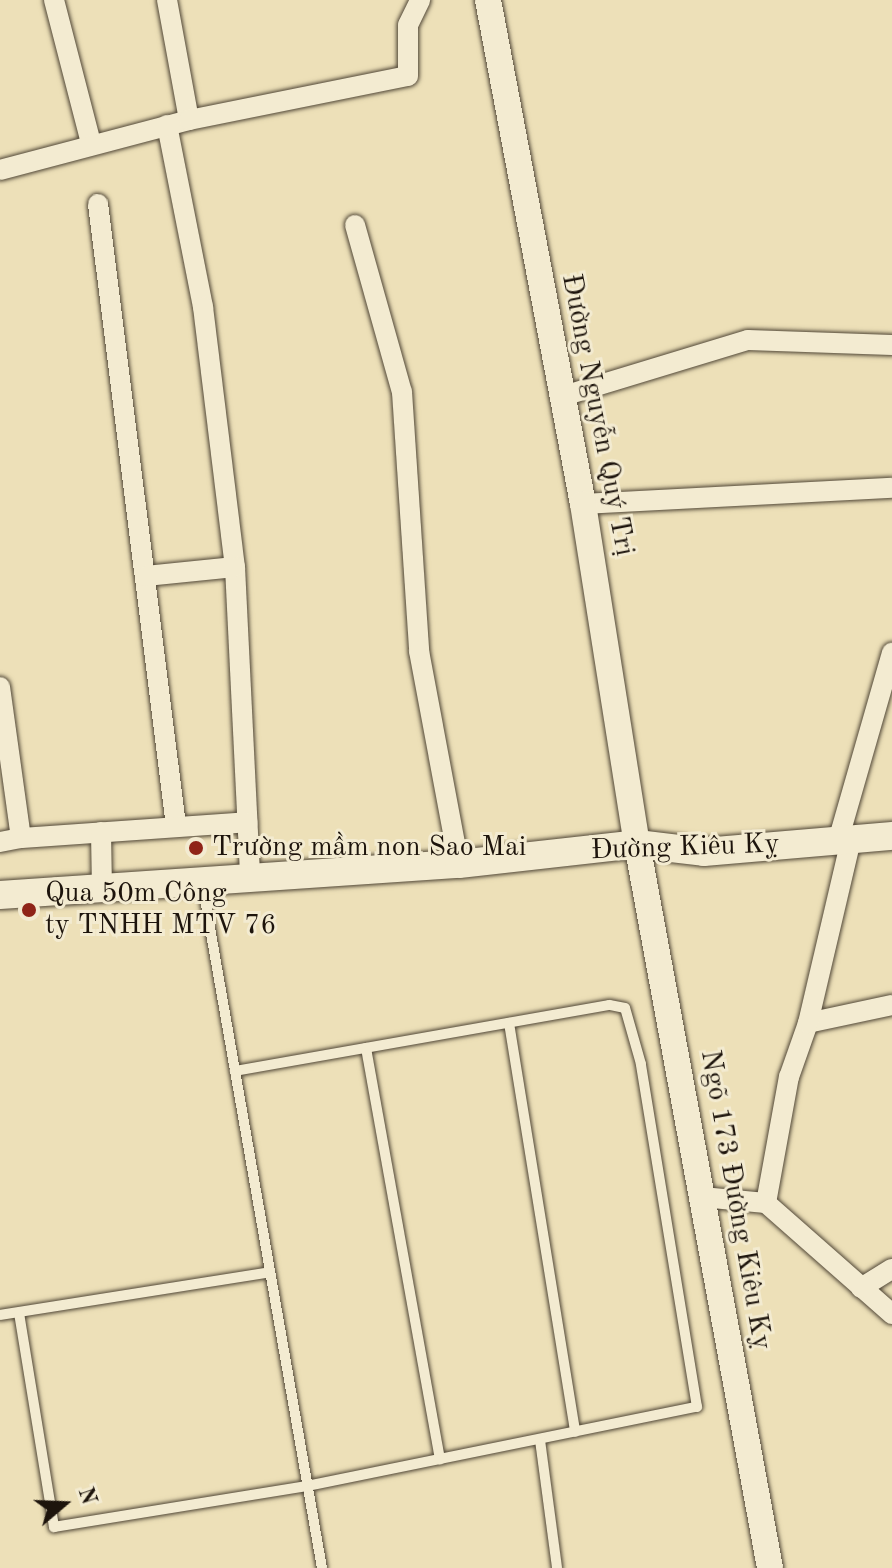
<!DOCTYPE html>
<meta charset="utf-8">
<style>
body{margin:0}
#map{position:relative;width:892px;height:1568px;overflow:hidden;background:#ede0b8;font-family:"Old Standard TT",serif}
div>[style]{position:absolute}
.roads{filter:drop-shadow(0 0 2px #514737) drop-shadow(0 0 2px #514737)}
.service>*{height:10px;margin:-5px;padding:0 5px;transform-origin:5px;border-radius:5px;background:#f3ebd1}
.minor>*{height:20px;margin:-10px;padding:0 10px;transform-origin:10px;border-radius:10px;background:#f3ebd1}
.tertiary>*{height:26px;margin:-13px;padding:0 13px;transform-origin:13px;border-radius:13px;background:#f3ebd1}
.secondary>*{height:28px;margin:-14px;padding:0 14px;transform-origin:14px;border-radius:14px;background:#f3ebd1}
.dots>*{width:22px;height:22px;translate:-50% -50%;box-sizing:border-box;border:4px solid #f3ebd1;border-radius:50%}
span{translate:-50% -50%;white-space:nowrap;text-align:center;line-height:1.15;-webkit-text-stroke:6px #f3ebd1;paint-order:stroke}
.street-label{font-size:28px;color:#1d140c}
.poi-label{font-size:28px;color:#1d140c}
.left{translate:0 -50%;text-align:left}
.north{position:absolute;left:24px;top:1464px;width:80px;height:80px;-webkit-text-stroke:6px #f3ebd1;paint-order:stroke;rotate:71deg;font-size:22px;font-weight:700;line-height:32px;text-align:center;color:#1d140c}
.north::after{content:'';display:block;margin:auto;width:28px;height:36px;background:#1d140c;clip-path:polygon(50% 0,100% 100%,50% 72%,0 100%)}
</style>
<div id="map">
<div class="roads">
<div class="service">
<div style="left:202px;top:882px;width:696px;rotate:80.08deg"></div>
<div style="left:509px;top:1023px;width:414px;rotate:80.8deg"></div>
<div style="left:366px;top:1048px;width:418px;rotate:79.8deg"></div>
<div style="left:19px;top:1313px;width:217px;rotate:80.7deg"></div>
<div style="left:54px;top:1527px;width:256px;rotate:-9.2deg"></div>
<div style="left:307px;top:1486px;width:398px;rotate:-11.5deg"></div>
<div style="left:697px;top:1407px;width:348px;rotate:-99.3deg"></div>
<div style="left:641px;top:1064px;width:58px;rotate:-105.9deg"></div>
<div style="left:625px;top:1008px;width:16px;rotate:-169deg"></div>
<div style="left:609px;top:1005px;width:380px;rotate:170deg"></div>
<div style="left:0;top:1315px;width:273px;rotate:-9deg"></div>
<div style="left:540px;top:1440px;width:129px;rotate:82.4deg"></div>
</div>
<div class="minor">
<div style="left:54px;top:0;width:148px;rotate:75.5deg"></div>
<div style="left:167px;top:0;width:122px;rotate:79.6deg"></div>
<div style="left:167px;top:125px;width:186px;rotate:78.8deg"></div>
<div style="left:203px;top:307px;width:262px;rotate:83deg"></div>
<div style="left:235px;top:567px;width:308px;rotate:87.2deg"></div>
<div style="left:0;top:170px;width:196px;rotate:-14.8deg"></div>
<div style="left:189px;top:120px;width:223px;rotate:-11.4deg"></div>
<div style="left:408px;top:76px;width:51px;rotate:-90deg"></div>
<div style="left:408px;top:25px;width:28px;rotate:-64deg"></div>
<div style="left:98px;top:204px;width:627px;rotate:82.85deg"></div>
<div style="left:355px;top:225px;width:173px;rotate:74.3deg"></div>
<div style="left:402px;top:392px;width:260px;rotate:86.2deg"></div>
<div style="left:419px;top:651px;width:217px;rotate:79.4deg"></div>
<div style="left:560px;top:397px;width:196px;rotate:-16.9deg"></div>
<div style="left:748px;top:340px;width:144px;rotate:2deg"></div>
<div style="left:583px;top:504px;width:309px;rotate:-3deg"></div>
<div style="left:146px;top:576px;width:89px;rotate:-5.8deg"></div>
<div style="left:0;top:687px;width:152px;rotate:82.1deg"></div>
<div style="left:21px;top:838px;width:227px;rotate:-4deg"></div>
<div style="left:101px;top:832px;width:55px;rotate:89deg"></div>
<div style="left:838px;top:841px;width:196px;rotate:-74deg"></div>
<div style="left:0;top:842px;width:21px;rotate:-11deg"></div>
<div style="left:808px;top:1023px;width:86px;rotate:-12.1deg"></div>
<div style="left:702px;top:1197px;width:64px;rotate:5.4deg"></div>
<div style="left:766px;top:1203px;width:168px;rotate:41.4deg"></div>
<div style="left:766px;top:1203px;width:128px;rotate:-79.7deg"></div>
<div style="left:789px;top:1077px;width:57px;rotate:-70.6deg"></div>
<div style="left:808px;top:1023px;width:188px;rotate:-76.8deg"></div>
<div style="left:861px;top:1288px;width:36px;rotate:-32deg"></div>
</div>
<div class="tertiary">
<div style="left:488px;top:0;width:513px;rotate:79.33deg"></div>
<div style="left:583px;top:504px;width:344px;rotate:81deg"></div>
<div style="left:637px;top:844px;width:736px;rotate:79.59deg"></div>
</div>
<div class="secondary">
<div style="left:0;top:895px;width:460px;rotate:-3.9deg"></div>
<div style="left:459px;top:864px;width:179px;rotate:-6.4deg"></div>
<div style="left:637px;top:844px;width:67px;rotate:6.8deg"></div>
<div style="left:704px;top:852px;width:189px;rotate:-4.9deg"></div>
</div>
</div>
<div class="dots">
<div style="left:196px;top:848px;background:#8f2418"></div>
<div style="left:29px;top:910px;background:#8f2418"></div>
</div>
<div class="street-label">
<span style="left:597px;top:415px;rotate:79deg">Đường Nguyễn Quý Trị</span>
<span style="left:685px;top:848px;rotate:-2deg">Đường Kiêu Kỵ</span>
<span style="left:735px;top:1200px;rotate:80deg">Ngõ 173 Đường Kiêu Kỵ</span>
</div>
<div class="poi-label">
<span class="left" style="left:212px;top:848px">Trường mầm non Sao Mai</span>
<span class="left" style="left:45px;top:910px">Qua 50m Công<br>ty TNHH MTV 76</span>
</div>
<div class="north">N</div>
</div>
